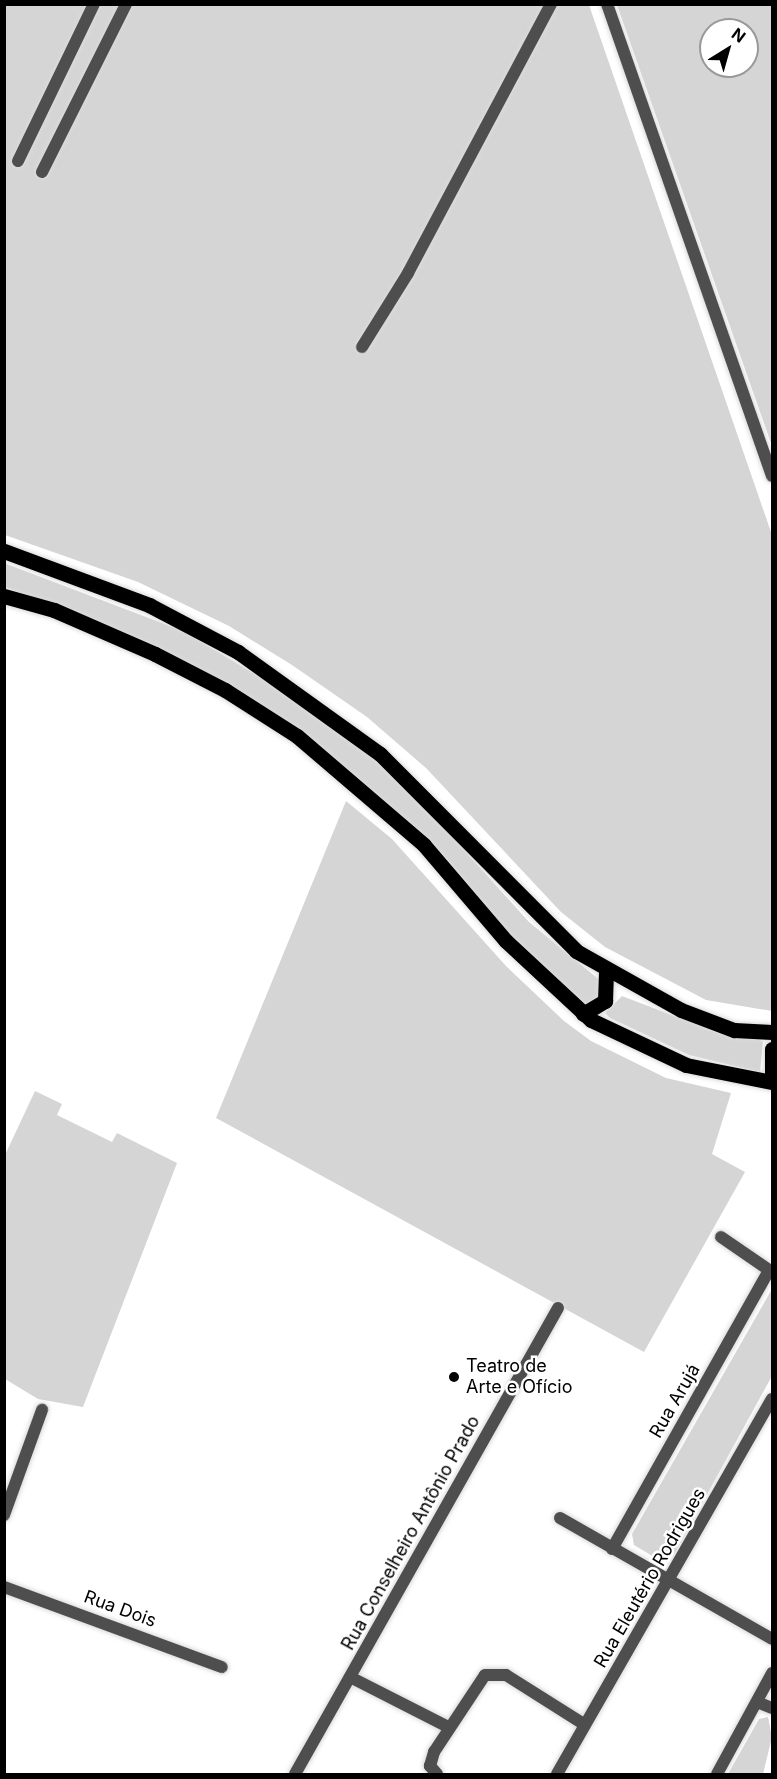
<!DOCTYPE html>
<meta charset="utf-8">
<style>
body{margin:0}
#map{position:relative;width:777px;height:1779px;overflow:hidden;background:#fff;font-family:Inter,sans-serif}
div>[style]{position:absolute}
.green>*{inset:0;background:#d5d5d5}
.roads{filter:drop-shadow(0 0 2px #dbdbdb) drop-shadow(0 0 2px #dbdbdb)}
.street>*{height:12px;margin:-6px;padding:0 6px;transform-origin:6px;border-radius:6px;background:#4e4e4e}
.primary>*{height:15px;margin:-7.5px;padding:0 7.5px;transform-origin:7.5px;border-radius:7.5px;background:#000}
.dots>*{width:16px;height:16px;translate:-50% -50%;box-sizing:border-box;border:3px solid #fff;border-radius:50%}
span{translate:-50% -50%;white-space:nowrap;text-align:center;line-height:1.15;-webkit-text-stroke:5px #fff;paint-order:stroke}
.poi-label{font-size:18px;color:#000}
.left{translate:0 -50%;text-align:left}
.street-label{font-size:18px;color:#000}
.frame{position:absolute;inset:0;border:6px solid #000;pointer-events:none}
.north{position:absolute;left:699px;top:18px;width:60px;height:60px;box-sizing:border-box;background:#fff;border:2px solid #999;border-radius:50%;rotate:37deg;font-size:16px;font-weight:700;line-height:24px;text-align:center;color:#000}
.north::after{content:'';display:block;margin:auto;width:21px;height:27px;background:#000;clip-path:polygon(50% 0,100% 100%,50% 72%,0 100%)}
</style>
<div id="map">
<div class="green">
<div style="clip-path:polygon(4px 5px,589px 5px,772px 535px,772px 1011px,706px 1000px,605px 947px,561px 912px,426px 768px,367px 717px,292px 665px,229px 626px,138px 582px,5px 535px)"></div>
<div style="clip-path:polygon(evenodd,617px 5px,772px 5px,772px 446px,617px 5px,711px 30px,747px 30px,747px 66px,711px 66px,711px 30px)"></div>
<div style="clip-path:polygon(4px 563px,183px 631px,273px 685px,370px 756px,437px 820px,529px 922px,602px 982px,599px 996px,586px 1004px,564px 987px,520px 946px,440px 851px,305px 733px,155px 647px,5px 587px)"></div>
<div style="clip-path:polygon(346px 801px,392px 839px,506px 966px,564px 1021px,591px 1041px,666px 1078px,731px 1093px,712px 1154px,745px 1172px,644px 1352px,216px 1118px)"></div>
<div style="clip-path:polygon(622px 996px,718px 1033px,757px 1038px,763px 1042px,760px 1072px,689px 1055px,610px 1018px,605px 1013px)"></div>
<div style="clip-path:polygon(35px 1091px,62px 1104px,57px 1115px,112px 1142px,117px 1133px,177px 1163px,83px 1407px,38px 1399px,5px 1379px,5px 1155px)"></div>
<div style="clip-path:polygon(772px 1289px,772px 1376px,675px 1553px,659px 1560px,634px 1545px,632px 1534px)"></div>
<div style="clip-path:polygon(768px 1717px,772px 1737px,763px 1774px,728px 1774px,759px 1719px)"></div>
</div>
<div class="roads">
<div class="street">
<div style="left:607px;top:4px;width:500px;rotate:70.73deg"></div>
<div style="left:18px;top:161px;width:174px;rotate:-64.2deg"></div>
<div style="left:42px;top:172px;width:188px;rotate:-63.4deg"></div>
<div style="left:362px;top:347px;width:87px;rotate:-58.1deg"></div>
<div style="left:408px;top:273px;width:305px;rotate:-62deg"></div>
<div style="left:721px;top:1237px;width:62px;rotate:34.5deg"></div>
<div style="left:4px;top:1515px;width:112px;rotate:-70.1deg"></div>
<div style="left:560px;top:1518px;width:244px;rotate:29.7deg"></div>
<div style="left:612px;top:1549px;width:320px;rotate:-60.6deg"></div>
<div style="left:4px;top:1587px;width:232px;rotate:20.2deg"></div>
<div style="left:350px;top:1677px;width:110px;rotate:27deg"></div>
<div style="left:757px;top:1702px;width:16px;rotate:22deg"></div>
<div style="left:295px;top:1774px;width:535px;rotate:-60.56deg"></div>
<div style="left:437px;top:1774px;width:11px;rotate:-131deg"></div>
<div style="left:430px;top:1766px;width:15px;rotate:-74deg"></div>
<div style="left:434px;top:1752px;width:92px;rotate:-56.5deg"></div>
<div style="left:485px;top:1675px;width:21px"></div>
<div style="left:506px;top:1675px;width:93px;rotate:32.3deg"></div>
<div style="left:557px;top:1774px;width:432px;rotate:-60.2deg"></div>
<div style="left:717px;top:1774px;width:115px;rotate:-61.4deg"></div>
</div>
<div class="primary">
<div style="left:4px;top:551px;width:155px;rotate:20.4deg"></div>
<div style="left:149px;top:605px;width:101px;rotate:27.8deg"></div>
<div style="left:238px;top:652px;width:175px;rotate:35.7deg"></div>
<div style="left:380px;top:754px;width:278px;rotate:45.1deg"></div>
<div style="left:576px;top:951px;width:120px;rotate:29.3deg"></div>
<div style="left:681px;top:1010px;width:57px;rotate:20.7deg"></div>
<div style="left:734px;top:1030px;width:38px;rotate:3deg"></div>
<div style="left:4px;top:596px;width:52px;rotate:15.6deg"></div>
<div style="left:54px;top:610px;width:110px;rotate:23.5deg"></div>
<div style="left:155px;top:654px;width:79px;rotate:27.2deg"></div>
<div style="left:225px;top:690px;width:85px;rotate:32.6deg"></div>
<div style="left:297px;top:736px;width:167px;rotate:40.6deg"></div>
<div style="left:424px;top:845px;width:126px;rotate:49.5deg"></div>
<div style="left:506px;top:941px;width:116px;rotate:42.9deg"></div>
<div style="left:591px;top:1020px;width:105px;rotate:25.3deg"></div>
<div style="left:686px;top:1065px;width:88px;rotate:11.2deg"></div>
<div style="left:583px;top:1014px;width:26px;rotate:-31deg"></div>
<div style="left:605px;top:1001px;width:29px;rotate:-88deg"></div>
<div style="left:772px;top:1049px;width:24px;rotate:90deg"></div>
</div>
</div>
<div class="dots">
<div style="left:454px;top:1377px;background:#000"></div>
</div>
<div class="poi-label">
<span class="left" style="left:466px;top:1377px">Teatro de<br>Arte e Ofício</span>
</div>
<div class="street-label">
<span style="left:675px;top:1401px;rotate:-60deg">Rua Arujá</span>
<span style="left:411px;top:1533px;rotate:-61deg">Rua Conselheiro Antônio Prado</span>
<span style="left:650px;top:1578px;rotate:-60deg">Rua Eleutério Rodrigues</span>
<span style="left:120px;top:1609px;rotate:20deg">Rua Dois</span>
</div>
<div class="frame"></div>
<div class="north">N</div>
</div>
